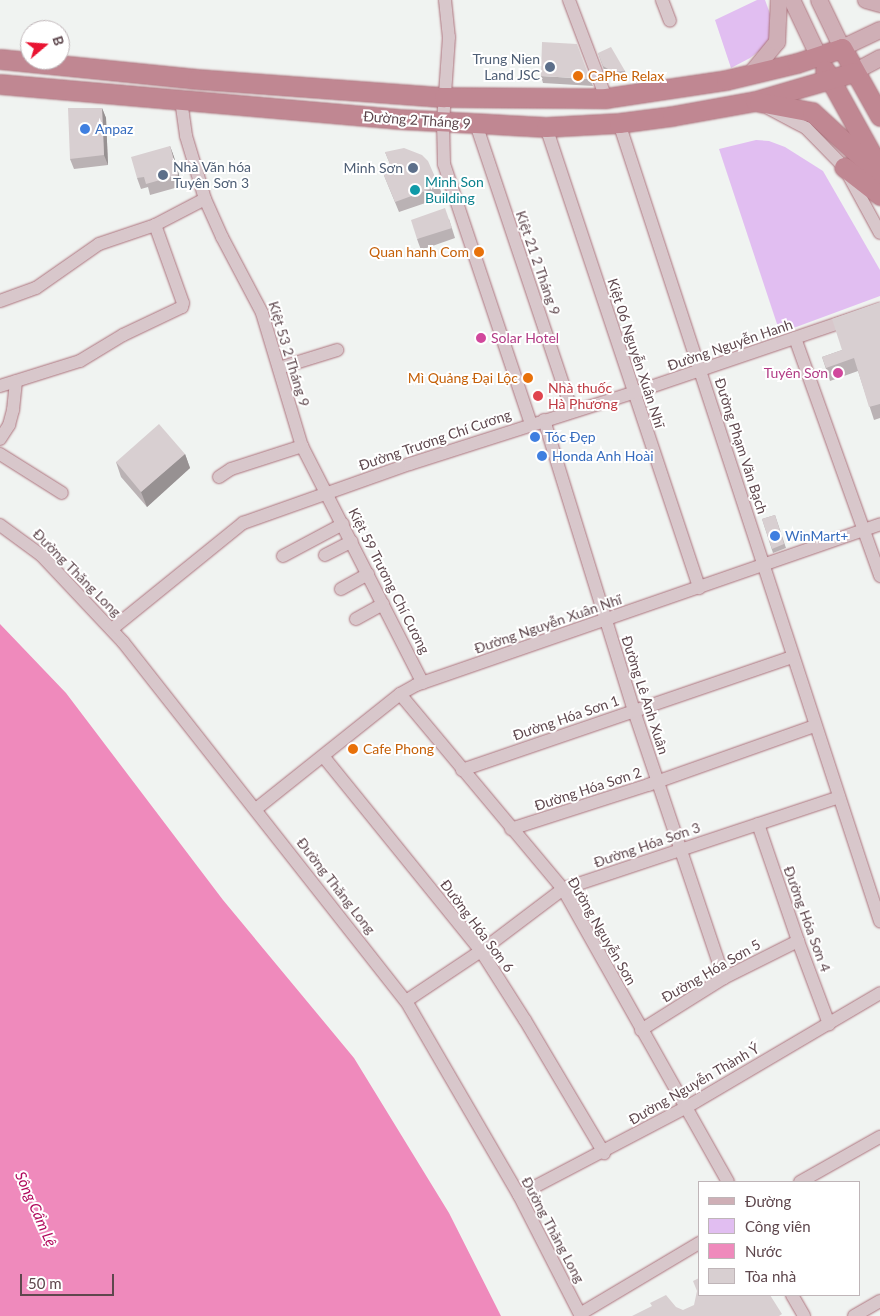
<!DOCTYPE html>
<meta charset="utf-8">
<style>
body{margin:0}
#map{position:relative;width:880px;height:1316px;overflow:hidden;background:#f0f3f1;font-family:Lato,sans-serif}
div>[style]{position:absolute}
.green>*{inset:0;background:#e1bef1}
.water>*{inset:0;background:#ef8abc}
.roads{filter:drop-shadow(0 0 1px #ac727c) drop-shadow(0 0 1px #ac727c)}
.minor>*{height:12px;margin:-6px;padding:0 6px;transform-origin:6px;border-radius:6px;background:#d8c7cb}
.major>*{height:16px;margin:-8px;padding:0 8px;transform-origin:8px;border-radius:8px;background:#cfafb6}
.highway>*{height:19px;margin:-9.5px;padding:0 9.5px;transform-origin:9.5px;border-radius:9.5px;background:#c08792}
.wall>*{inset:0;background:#bab2b4}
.shaded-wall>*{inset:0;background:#979192}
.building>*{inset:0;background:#d8cfd1}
.dots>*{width:14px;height:14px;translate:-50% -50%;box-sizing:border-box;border:2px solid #fff;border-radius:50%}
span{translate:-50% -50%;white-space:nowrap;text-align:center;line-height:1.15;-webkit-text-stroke:4px #fff;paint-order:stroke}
.service-label{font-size:14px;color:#4e5e75}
.right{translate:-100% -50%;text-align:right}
.left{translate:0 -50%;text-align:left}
.food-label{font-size:14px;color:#c56008}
.street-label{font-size:14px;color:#5e474d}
.shop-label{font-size:14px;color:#366cbe}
.culture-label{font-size:14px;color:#0d838f}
.hotel-label{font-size:14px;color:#b23c85}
.health-label{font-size:14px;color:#be3a42}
.water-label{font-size:15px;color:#b0085c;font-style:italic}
.legend{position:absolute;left:698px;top:1181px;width:162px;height:115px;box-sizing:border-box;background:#fff;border:1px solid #bfb5b8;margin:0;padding:6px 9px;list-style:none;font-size:15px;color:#5e474d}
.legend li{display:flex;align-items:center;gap:10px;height:25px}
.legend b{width:25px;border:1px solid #bfb5b8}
.north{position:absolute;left:20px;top:20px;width:50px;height:50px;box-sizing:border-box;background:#fff;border:1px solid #bfb5b8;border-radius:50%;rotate:72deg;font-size:14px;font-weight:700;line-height:20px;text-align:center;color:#5e474d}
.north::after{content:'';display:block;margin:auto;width:18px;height:22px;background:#e91432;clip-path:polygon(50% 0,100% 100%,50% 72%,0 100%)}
.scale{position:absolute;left:20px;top:1274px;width:94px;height:22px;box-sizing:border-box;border:2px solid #5e474d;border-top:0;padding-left:6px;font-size:15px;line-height:18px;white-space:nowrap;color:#5e474d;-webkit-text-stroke:4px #fff;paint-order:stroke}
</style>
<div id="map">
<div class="green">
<div style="clip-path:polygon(757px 0,765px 0,772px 19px,771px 36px,762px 49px,750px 58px,731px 68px,715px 20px)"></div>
<div style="clip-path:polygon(756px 140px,769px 141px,785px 147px,823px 171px,880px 270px,880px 296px,780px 333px,719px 149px)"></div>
</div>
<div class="water">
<div style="clip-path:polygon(0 624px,66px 693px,223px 900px,354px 1058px,449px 1213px,501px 1316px,0 1316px)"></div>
</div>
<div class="roads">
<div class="minor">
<div style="left:445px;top:0;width:37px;rotate:84deg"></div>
<div style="left:449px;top:37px;width:85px;rotate:94deg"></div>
<div style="left:443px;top:122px;width:42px;rotate:88.6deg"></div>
<div style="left:444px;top:164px;width:274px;rotate:71.5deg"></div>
<div style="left:569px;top:0;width:105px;rotate:69.3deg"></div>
<div style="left:662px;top:0;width:22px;rotate:69deg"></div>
<div style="left:181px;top:100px;width:36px;rotate:82deg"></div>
<div style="left:186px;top:136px;width:66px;rotate:73.2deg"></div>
<div style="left:205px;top:199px;width:42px;rotate:65.9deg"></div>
<div style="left:222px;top:237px;width:86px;rotate:62.2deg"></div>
<div style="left:262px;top:313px;width:139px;rotate:73.3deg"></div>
<div style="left:302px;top:446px;width:266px;rotate:63deg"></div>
<div style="left:768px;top:108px;width:43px;rotate:27.8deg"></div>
<div style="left:806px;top:128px;width:54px;rotate:45.7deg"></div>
<div style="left:844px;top:167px;width:75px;rotate:61.4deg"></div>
<div style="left:619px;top:123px;width:840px;rotate:71.89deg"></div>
<div style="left:476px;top:124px;width:303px;rotate:71.5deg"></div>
<div style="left:546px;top:127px;width:486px;rotate:71.6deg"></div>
<div style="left:0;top:301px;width:38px;rotate:-20deg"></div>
<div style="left:36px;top:288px;width:77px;rotate:-34.9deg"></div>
<div style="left:99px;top:244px;width:59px;rotate:-18.7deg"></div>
<div style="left:795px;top:338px;width:253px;rotate:70.3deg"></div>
<div style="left:279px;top:368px;width:61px;rotate:-17.2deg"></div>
<div style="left:0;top:386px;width:84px;rotate:-17.4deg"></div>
<div style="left:80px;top:361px;width:50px;rotate:-31.2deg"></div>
<div style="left:123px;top:335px;width:65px;rotate:-25.4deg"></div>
<div style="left:182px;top:307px;width:4px;rotate:-76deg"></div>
<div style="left:183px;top:303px;width:83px;rotate:-109.7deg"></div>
<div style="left:155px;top:225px;width:56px;rotate:-27.5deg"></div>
<div style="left:544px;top:420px;width:305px;rotate:72.8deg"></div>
<div style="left:634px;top:711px;width:282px;rotate:71.4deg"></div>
<div style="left:0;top:439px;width:17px;rotate:-57deg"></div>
<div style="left:9px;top:425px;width:16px;rotate:-75deg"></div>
<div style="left:13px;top:410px;width:29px;rotate:-84deg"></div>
<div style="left:0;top:454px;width:73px;rotate:32.2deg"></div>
<div style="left:219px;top:477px;width:14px;rotate:-34deg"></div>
<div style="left:231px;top:469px;width:75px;rotate:-17.9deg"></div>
<div style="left:0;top:525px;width:51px;rotate:36.2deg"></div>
<div style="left:41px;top:555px;width:120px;rotate:46.7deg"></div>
<div style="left:123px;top:642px;width:457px;rotate:51.8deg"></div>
<div style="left:406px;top:1001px;width:225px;rotate:59.8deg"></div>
<div style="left:519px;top:1195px;width:136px;rotate:62.9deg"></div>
<div style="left:325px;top:555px;width:30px;rotate:-27deg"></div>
<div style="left:283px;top:556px;width:68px;rotate:-28.1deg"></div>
<div style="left:341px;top:589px;width:31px;rotate:-29deg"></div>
<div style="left:356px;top:619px;width:31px;rotate:-29deg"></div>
<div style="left:112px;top:629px;width:169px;rotate:-39deg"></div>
<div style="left:243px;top:523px;width:177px;rotate:-19.5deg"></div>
<div style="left:410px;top:464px;width:234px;rotate:-17.7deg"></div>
<div style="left:633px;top:393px;width:261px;rotate:-18.8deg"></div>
<div style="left:400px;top:694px;width:254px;rotate:50.1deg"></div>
<div style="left:563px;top:889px;width:336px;rotate:60.6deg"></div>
<div style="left:323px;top:756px;width:251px;rotate:51deg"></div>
<div style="left:481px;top:951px;width:82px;rotate:57.5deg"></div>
<div style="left:525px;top:1020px;width:155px;rotate:59.3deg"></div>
<div style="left:462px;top:770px;width:349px;rotate:-18.9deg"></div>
<div style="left:256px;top:809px;width:184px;rotate:-38.6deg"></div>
<div style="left:400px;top:694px;width:18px;rotate:-29deg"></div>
<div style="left:416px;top:685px;width:491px;rotate:-19.1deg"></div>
<div style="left:758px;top:824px;width:124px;rotate:71.1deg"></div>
<div style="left:798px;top:941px;width:89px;rotate:69.5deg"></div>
<div style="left:511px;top:829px;width:144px;rotate:-17.8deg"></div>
<div style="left:648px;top:785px;width:177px;rotate:-19.5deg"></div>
<div style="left:406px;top:1001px;width:90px;rotate:-33.7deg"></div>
<div style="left:481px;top:951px;width:103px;rotate:-37.1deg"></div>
<div style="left:563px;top:889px;width:291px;rotate:-18.4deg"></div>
<div style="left:641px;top:1030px;width:98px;rotate:-32.1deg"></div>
<div style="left:724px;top:978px;width:83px;rotate:-26.6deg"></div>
<div style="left:800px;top:1182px;width:92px;rotate:-29.4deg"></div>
<div style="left:519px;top:1195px;width:187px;rotate:-27.7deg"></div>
<div style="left:685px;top:1108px;width:226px;rotate:-30.5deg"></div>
<div style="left:792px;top:1295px;width:24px;rotate:60deg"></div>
<div style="left:580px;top:1314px;width:139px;rotate:-30.8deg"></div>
<div style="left:854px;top:1316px;width:30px;rotate:-30deg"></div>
</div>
<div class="major">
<div style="left:792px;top:0;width:63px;rotate:64.7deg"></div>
<div style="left:819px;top:0;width:53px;rotate:64.4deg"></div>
<div style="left:842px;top:48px;width:42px;rotate:-25.3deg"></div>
<div style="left:866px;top:0;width:15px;rotate:16deg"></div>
<div style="left:854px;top:72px;width:30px;rotate:-28deg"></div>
<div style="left:750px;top:75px;width:43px;rotate:-50.7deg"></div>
<div style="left:777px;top:42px;width:42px;rotate:-87.3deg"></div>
</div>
<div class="highway">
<div style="left:0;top:59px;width:198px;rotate:5.8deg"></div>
<div style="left:197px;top:79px;width:248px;rotate:4.2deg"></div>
<div style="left:444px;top:97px;width:162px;rotate:0.4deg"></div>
<div style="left:606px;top:98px;width:121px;rotate:-8.5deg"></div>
<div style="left:726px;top:80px;width:73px;rotate:-13.5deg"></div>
<div style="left:797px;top:63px;width:47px;rotate:-18.4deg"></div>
<div style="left:842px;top:48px;width:78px;rotate:60.8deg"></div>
<div style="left:825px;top:70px;width:105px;rotate:61deg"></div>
<div style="left:0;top:84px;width:401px;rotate:5deg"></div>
<div style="left:399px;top:119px;width:147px;rotate:3.1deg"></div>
<div style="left:546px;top:127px;width:73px;rotate:-3.1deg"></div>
<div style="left:619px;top:123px;width:53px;rotate:-7.5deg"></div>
<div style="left:672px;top:116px;width:84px;rotate:-10.2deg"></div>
<div style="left:755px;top:101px;width:103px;rotate:-16.3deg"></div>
<div style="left:759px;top:102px;width:54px;rotate:10.7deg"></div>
<div style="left:812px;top:112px;width:92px;rotate:42.4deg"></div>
<div style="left:844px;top:167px;width:46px;rotate:37.9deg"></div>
</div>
</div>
<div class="wall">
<div style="clip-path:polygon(598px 53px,625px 71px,627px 78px,616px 80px,605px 73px)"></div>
<div style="clip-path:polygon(541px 76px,590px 79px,593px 86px,543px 83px)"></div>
<div style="clip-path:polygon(102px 108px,106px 118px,108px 165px,74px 169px,70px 159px)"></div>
<div style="clip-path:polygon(170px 146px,174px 157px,182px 186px,150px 195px,148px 187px,141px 189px,137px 178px)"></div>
<div style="clip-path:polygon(385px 152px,439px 186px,443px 197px,399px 212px,383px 173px,392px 169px)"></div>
<div style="clip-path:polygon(449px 219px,455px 238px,421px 250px,417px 239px)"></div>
<div style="clip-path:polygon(880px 302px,880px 418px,874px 420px,858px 371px,830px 381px,822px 357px,842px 350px)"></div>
<div style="clip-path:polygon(185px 454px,190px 468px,147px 507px,121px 477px,116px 462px)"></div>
<div style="clip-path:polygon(775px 515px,786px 548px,773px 553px,762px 519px)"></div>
</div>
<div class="shaded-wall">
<div style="clip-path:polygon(102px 108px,106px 118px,108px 165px,104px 155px)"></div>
<div style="clip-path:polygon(170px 146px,174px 157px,182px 186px,178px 175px)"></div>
<div style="clip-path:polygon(185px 454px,190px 468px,147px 507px,141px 492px)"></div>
</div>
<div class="building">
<div style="clip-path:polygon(542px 42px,577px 44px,590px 79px,541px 76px)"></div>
<div style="clip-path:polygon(611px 47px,625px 71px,613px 72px,603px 66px,598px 53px)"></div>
<div style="clip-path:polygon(68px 108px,102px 108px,104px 155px,70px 159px)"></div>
<div style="clip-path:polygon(170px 146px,178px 175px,146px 184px,144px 177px,137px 178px,131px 157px)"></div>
<div style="clip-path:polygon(404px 148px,422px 155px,428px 161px,439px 186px,395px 202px,383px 173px,392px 169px,385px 152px)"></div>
<div style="clip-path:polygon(445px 208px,452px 228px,417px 239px,411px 220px)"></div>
<div style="clip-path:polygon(880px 302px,880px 404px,869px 407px,854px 358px,826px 368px,822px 357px,842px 350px,832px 319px)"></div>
<div style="clip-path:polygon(159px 424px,185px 454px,141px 492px,116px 462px)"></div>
<div style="clip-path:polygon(775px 515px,784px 544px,772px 549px,762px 519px)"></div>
<div style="clip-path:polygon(699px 1278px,699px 1295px,770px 1295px,782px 1314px,779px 1316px,632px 1316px,652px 1306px,650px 1303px,666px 1295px,676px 1307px,683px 1310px,694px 1305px,697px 1291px,693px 1281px)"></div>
</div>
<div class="dots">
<div style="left:550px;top:67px;background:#5c6f8a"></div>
<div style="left:578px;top:76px;background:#e8710a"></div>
<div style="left:85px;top:129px;background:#3f7fe0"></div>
<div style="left:413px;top:168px;background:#5c6f8a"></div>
<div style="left:163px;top:175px;background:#5c6f8a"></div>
<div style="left:415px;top:190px;background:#0f9aa8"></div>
<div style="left:479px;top:252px;background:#e8710a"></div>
<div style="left:481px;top:338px;background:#d1479c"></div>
<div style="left:838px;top:373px;background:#d1479c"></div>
<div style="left:528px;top:378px;background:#e8710a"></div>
<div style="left:538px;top:396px;background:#e0444e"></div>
<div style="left:535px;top:437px;background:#3f7fe0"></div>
<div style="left:542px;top:456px;background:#3f7fe0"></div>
<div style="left:775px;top:536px;background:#3f7fe0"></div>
<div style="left:353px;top:749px;background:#e8710a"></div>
</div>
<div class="service-label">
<span class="right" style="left:540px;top:67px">Trung Nien<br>Land JSC</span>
<span class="left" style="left:173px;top:175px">Nhà Văn hóa<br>Tuyên Sơn 3</span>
<span class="right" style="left:403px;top:168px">Minh Sơn</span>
</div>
<div class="food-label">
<span class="left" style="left:588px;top:76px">CaPhe Relax</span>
<span class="right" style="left:469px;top:252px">Quan hanh Com</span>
<span class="right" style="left:518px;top:378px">Mì Quảng Đại Lộc</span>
<span class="left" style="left:363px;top:749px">Cafe Phong</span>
</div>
<div class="street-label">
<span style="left:417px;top:120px;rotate:4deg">Đường 2 Tháng 9</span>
<span style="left:538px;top:263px;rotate:71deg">Kiệt 21 2 Tháng 9</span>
<span style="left:730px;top:345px;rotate:-19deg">Đường Nguyễn Hanh</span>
<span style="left:636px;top:353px;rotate:72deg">Kiệt 06 Nguyễn Xuân Nhĩ</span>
<span style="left:289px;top:354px;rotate:73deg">Kiệt 53 2 Tháng 9</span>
<span style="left:435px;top:440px;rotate:-19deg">Đường Trương Chí Cương</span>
<span style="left:741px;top:446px;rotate:72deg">Đường Phạm Văn Bạch</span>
<span style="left:77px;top:573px;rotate:45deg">Đường Thăng Long</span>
<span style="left:389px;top:581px;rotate:63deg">Kiệt 59 Trương Chí Cương</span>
<span style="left:548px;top:624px;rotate:-19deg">Đường Nguyễn Xuân Nhĩ</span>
<span style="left:645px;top:695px;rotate:72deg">Đường Lê Anh Xuân</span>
<span style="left:566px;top:718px;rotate:-19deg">Đường Hóa Sơn 1</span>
<span style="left:588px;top:789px;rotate:-18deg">Đường Hóa Sơn 2</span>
<span style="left:647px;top:845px;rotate:-19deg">Đường Hóa Sơn 3</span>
<span style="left:336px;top:886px;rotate:52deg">Đường Thăng Long</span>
<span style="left:807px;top:919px;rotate:70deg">Đường Hóa Sơn 4</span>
<span style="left:477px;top:926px;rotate:53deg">Đường Hóa Sơn 6</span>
<span style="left:602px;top:931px;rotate:60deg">Đường Nguyễn Sơn</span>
<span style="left:711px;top:971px;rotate:-30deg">Đường Hóa Sơn 5</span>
<span style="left:694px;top:1084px;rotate:-30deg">Đường Nguyễn Thành Ý</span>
<span style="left:553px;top:1230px;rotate:62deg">Đường Thăng Long</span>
</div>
<div class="shop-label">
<span class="left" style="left:95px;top:129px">Anpaz</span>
<span class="left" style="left:545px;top:437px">Tóc Đẹp</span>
<span class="left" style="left:552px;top:456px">Honda Anh Hoài</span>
<span class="left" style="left:785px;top:536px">WinMart+</span>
</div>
<div class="culture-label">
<span class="left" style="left:425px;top:190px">Minh Son<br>Building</span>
</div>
<div class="hotel-label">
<span class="left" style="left:491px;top:338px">Solar Hotel</span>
<span class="right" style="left:828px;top:373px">Tuyên Sơn</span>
</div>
<div class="health-label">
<span class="left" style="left:548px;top:396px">Nhà thuốc<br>Hà Phương</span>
</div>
<div class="water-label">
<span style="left:36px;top:1209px;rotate:66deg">Sông Cẩm Lệ</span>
</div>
<ul class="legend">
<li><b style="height:6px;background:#cfafb6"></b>Đường</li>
<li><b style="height:14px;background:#e1bef1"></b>Công viên</li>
<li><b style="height:14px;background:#ef8abc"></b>Nước</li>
<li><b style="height:14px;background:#d8cfd1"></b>Tòa nhà</li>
</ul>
<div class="north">B</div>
<div class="scale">50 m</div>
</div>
